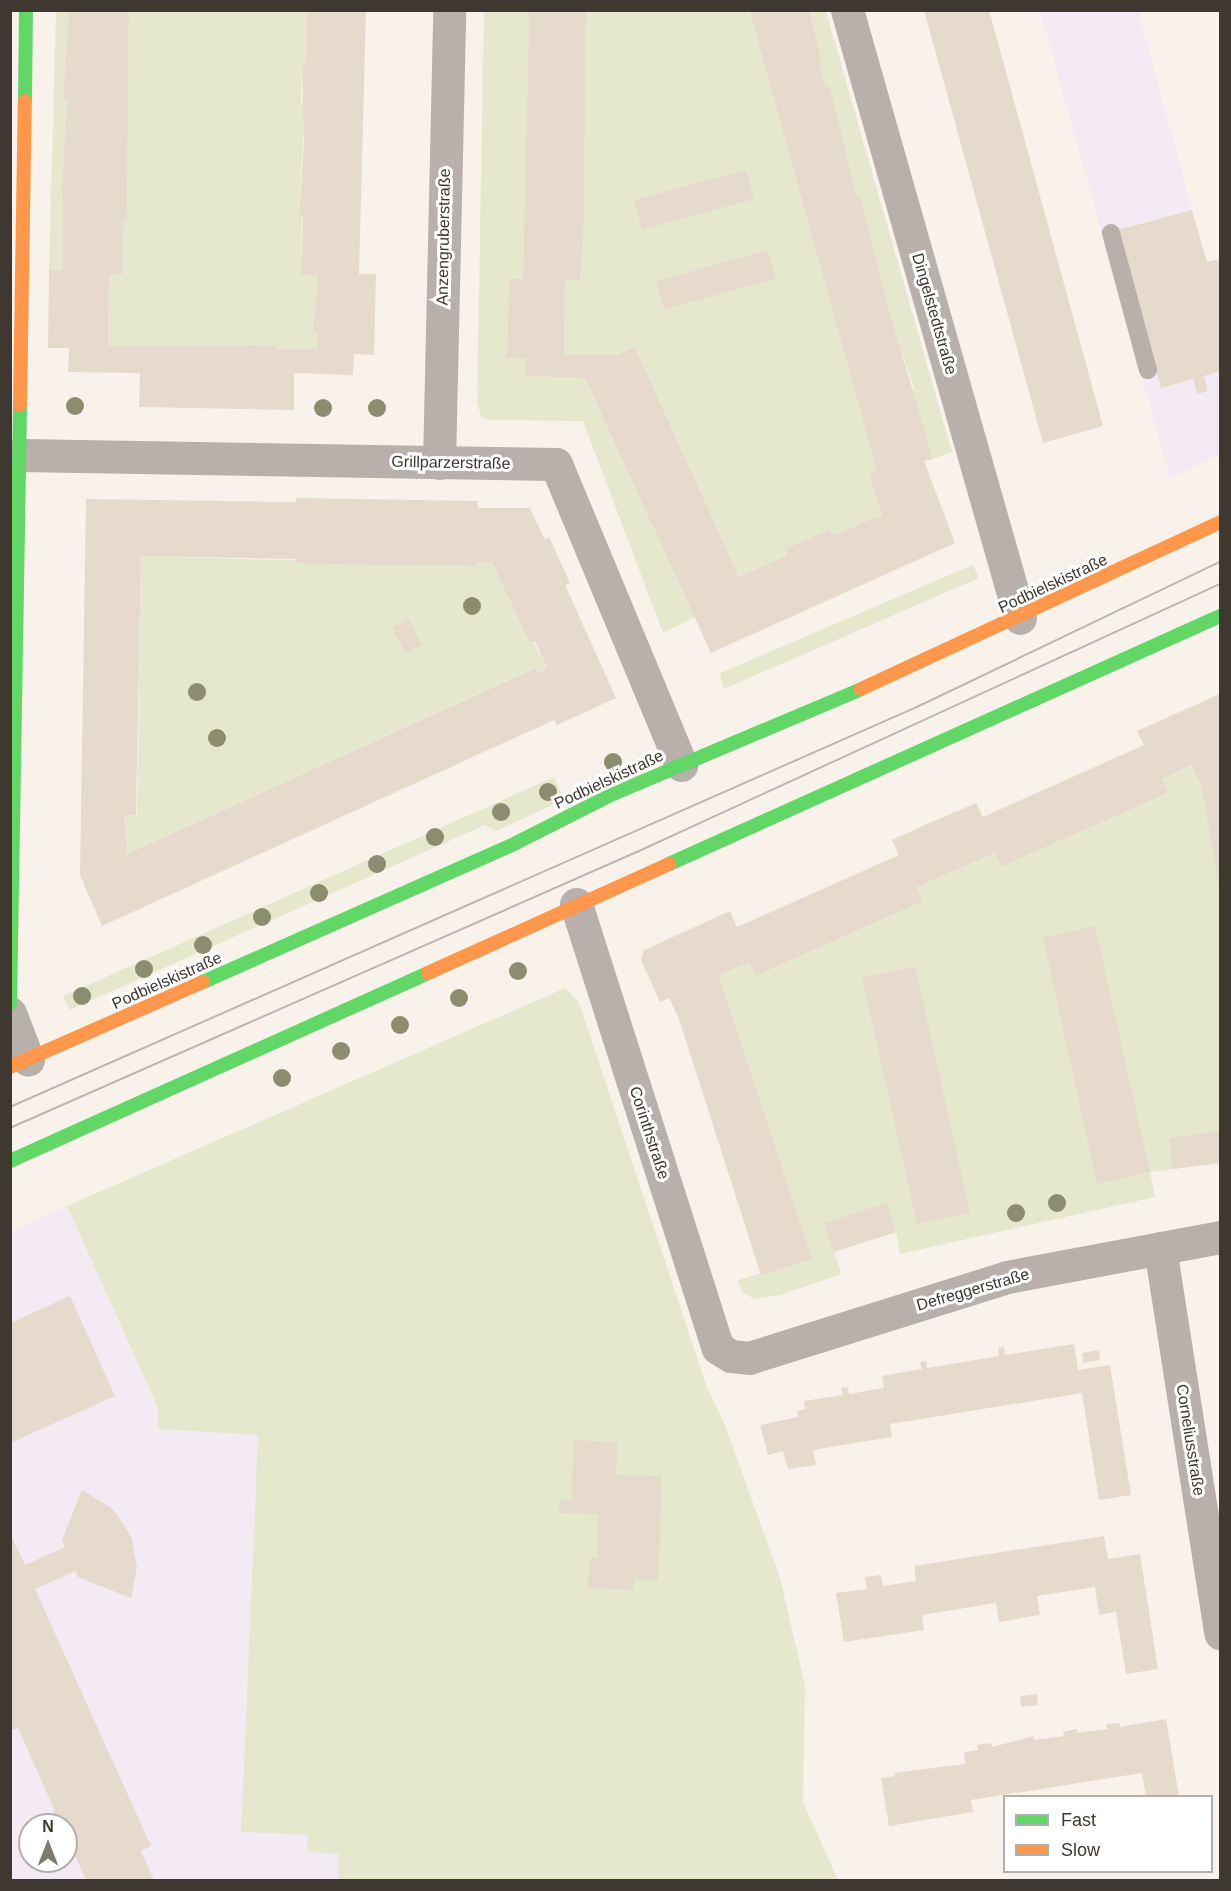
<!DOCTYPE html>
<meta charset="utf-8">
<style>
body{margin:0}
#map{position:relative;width:1231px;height:1891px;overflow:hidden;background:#f8f2eb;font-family:Helvetica,sans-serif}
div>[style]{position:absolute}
.education>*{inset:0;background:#f4eaf3}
.green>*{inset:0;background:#e6e8ce}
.building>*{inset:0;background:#e6dacd}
.lane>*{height:18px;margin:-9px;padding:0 9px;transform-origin:9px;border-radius:9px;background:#b9afab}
.street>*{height:33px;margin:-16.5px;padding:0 16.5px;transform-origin:16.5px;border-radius:16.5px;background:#b9afab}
.fast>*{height:14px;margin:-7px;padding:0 7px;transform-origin:7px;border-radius:7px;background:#63d668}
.slow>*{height:14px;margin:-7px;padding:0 7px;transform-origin:7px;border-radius:7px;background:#ff974d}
.tram>*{height:1.5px;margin:-0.75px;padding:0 0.75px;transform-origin:0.75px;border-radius:0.75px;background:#bdb6b1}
.trees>*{width:18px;height:18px;margin:-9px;border-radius:50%;background:#8b8d6e}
span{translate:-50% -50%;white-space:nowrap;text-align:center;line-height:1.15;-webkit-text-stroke:6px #fff;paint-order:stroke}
.street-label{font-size:16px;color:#3f3830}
.frame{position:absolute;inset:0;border:12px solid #3f3830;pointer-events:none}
.legend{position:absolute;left:1003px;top:1795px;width:210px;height:78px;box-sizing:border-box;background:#fff;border:2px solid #b2afac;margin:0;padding:8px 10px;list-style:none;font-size:18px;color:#3f3830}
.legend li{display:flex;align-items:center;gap:12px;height:30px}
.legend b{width:30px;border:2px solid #b2afac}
.north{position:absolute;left:18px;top:1813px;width:60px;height:60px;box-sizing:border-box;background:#fff;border:2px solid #b2afac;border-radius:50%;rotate:0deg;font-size:16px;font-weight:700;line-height:24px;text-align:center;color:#3f3830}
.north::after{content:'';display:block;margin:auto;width:21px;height:27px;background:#807971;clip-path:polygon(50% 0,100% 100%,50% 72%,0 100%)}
</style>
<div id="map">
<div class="education">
<div style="clip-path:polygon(1040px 11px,1138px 11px,1220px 312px,1220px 455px,1170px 478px)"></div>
<div style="clip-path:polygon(evenodd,67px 1206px,158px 1408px,158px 1429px,258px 1435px,241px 1831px,308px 1835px,339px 1854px,338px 1880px,11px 1880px,10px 1232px,67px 1206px,30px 1825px,66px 1825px,66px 1861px,30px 1861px,30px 1825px)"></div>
</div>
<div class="green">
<div style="clip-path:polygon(56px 11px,69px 11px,64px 84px,64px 100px,67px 101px,62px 185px,63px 271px,49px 270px)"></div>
<div style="clip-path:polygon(129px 11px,307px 11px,306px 65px,302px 66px,301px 102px,305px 103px,299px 216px,302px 217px,301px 275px,318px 275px,313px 332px,317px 333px,317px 349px,276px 349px,275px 345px,108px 346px,109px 274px,122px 275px,124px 219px,127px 219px)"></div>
<div style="clip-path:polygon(484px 11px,529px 11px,523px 279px,509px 279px,507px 358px,526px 359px,526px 376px,585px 378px,695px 617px,663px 633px,583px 421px,490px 420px,481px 417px,477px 402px)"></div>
<div style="clip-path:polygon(586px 11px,749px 11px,877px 472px,870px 474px,882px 515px,833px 535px,830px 529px,785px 549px,787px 555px,739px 577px,635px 347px,616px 355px,564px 354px,565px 280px,580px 280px,584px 222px)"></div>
<div style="clip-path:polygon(809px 11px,826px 11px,952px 452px,933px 459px,910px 390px,914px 389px,887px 306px,860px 196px,857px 197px,830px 86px,826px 87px,819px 62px,822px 61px)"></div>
<div style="clip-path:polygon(141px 556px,477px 566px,477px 562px,492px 562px,547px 668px,537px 673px,534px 668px,127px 854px,124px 815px,137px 815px)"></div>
<div style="clip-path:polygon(973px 565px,979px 578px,724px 689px,720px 673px)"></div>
<div style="clip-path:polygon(1220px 753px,1220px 1163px,1150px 1172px,1155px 1197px,900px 1254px,896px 1232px,834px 1251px,841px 1274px,781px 1295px,754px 1299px,742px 1292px,738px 1280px,811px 1258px,719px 976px,749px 962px,756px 976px,923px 901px,917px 887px,995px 853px,1001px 867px,1168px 793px,1162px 779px)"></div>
<div style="clip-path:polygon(554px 777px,564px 800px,496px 831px,485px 825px,70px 1010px,63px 996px)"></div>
<div style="clip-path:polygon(565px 988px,579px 1002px,707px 1387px,725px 1425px,780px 1578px,805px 1685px,803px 1802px,838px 1880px,338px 1880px,339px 1854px,307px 1852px,308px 1835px,241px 1832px,258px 1435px,158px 1429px,158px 1408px,67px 1206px)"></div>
</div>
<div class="building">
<div style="clip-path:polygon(69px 10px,129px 10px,127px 219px,124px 219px,122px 275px,109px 274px,108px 346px,276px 345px,276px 349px,317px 349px,317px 333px,313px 333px,318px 275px,301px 275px,303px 217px,299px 217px,304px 142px,302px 65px,306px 65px,307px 10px,366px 10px,359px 274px,376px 274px,374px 355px,354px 354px,353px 375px,294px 373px,294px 410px,139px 407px,140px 373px,68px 372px,69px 348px,48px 348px,49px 270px,63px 271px,62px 185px,67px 101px,64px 100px,64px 84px)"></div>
<div style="clip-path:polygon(529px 10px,586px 10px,584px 223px,580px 280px,565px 280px,564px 354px,616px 355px,635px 347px,739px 577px,787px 555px,785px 549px,830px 529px,833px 535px,882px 515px,869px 474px,877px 472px,749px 10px,809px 10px,822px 61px,819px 62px,826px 87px,830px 86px,857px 197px,860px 195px,884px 293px,933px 459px,924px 461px,955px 543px,711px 653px,585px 378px,525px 376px,526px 359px,507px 358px,509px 279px,523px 279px)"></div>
<div style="clip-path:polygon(924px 10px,989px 10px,1103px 426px,1043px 443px)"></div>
<div style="clip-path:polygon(746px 170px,754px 199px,642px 230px,634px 200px)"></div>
<div style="clip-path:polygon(1192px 210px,1207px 262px,1220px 259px,1220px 371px,1204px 376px,1208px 391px,1197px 394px,1193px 379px,1161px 388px,1118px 230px)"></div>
<div style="clip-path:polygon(768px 250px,776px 279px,664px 309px,656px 281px)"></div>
<div style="clip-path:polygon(evenodd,296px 498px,478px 501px,478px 508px,530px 508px,545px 540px,549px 537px,570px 583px,565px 585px,616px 698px,557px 725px,554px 720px,102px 926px,80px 875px,86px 499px,296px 502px,296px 498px,141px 556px,295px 559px,295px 563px,374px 565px,477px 566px,477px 562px,492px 562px,530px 643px,535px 641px,547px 668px,537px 673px,535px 668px,127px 854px,124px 815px,136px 815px,141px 556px)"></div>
<div style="clip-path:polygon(409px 619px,422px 645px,405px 653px,392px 627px)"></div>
<div style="clip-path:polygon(1220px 694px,1220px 895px,1202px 788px,1192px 765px,1162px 779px,1168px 793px,1001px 867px,995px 853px,917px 887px,923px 901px,756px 976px,749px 962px,719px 976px,812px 1259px,761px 1275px,679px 1019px,669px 998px,660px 1002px,641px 960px,644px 950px,730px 911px,737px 927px,899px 855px,892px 840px,934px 821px,976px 803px,983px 817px,1144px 745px,1137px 731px)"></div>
<div style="clip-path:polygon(1095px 926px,1150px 1172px,1097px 1184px,1043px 938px)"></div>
<div style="clip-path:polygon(915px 966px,970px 1213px,917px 1224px,862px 978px)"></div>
<div style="clip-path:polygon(1220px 1131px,1220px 1163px,1173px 1169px,1169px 1138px)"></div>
<div style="clip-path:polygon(887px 1203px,896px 1232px,834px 1252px,824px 1223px)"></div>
<div style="clip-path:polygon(70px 1296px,115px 1396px,10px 1443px,10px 1323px)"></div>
<div style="clip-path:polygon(1074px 1344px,1078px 1370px,1110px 1365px,1131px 1495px,1099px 1500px,1082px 1393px,890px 1424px,892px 1437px,813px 1450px,816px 1465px,788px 1469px,783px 1451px,768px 1455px,760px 1425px,798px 1417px,797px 1411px,805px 1409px,804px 1401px,843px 1395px,841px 1388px,848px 1387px,849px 1394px,884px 1388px,882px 1376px,922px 1369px,920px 1362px,926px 1361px,927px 1368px,999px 1356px,998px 1348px,1004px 1347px,1005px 1355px)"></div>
<div style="clip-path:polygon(1099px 1350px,1100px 1360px,1083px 1363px,1082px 1353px)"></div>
<div style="clip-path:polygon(574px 1440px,618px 1442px,616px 1475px,662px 1476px,658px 1580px,634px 1579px,634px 1590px,588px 1588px,590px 1558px,597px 1558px,598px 1514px,559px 1513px,560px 1500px,571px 1501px)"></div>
<div style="clip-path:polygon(82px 1490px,113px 1509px,131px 1536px,137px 1567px,131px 1598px,78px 1577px,75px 1571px,35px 1589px,151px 1846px,141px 1851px,154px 1880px,86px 1880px,66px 1835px,66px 1825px,49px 1825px,46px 1818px,55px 1811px,18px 1728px,10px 1730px,10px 1533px,25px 1565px,65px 1547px,62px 1540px)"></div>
<div style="clip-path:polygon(1104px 1536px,1108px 1559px,1140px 1554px,1158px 1669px,1126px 1674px,1116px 1612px,1099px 1615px,1095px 1587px,1037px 1596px,1040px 1615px,999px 1622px,996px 1603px,922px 1615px,924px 1630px,844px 1642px,836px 1593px,867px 1589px,865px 1577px,881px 1575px,883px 1586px,916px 1581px,914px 1566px)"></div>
<div style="clip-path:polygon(1037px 1694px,1038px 1705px,1021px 1707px,1020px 1696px)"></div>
<div style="clip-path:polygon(1166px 1719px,1179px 1796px,1146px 1796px,1142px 1773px,971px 1800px,973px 1812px,889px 1826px,881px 1778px,895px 1776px,894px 1773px,965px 1764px,964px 1752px,978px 1750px,977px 1745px,991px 1743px,992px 1747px,1034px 1736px,1034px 1740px,1064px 1736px,1063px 1732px,1077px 1729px,1077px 1733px,1107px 1729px,1106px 1724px,1120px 1723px,1120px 1727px)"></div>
</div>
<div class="lane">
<div style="left:1111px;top:233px;width:142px;rotate:74.9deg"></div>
</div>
<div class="street">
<div style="left:847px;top:10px;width:632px;rotate:74.12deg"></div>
<div style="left:20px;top:455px;width:536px;rotate:0.96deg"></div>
<div style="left:556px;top:464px;width:326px;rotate:67.4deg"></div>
<div style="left:439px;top:463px;width:453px;rotate:-88.7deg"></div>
<div style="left:576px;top:904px;width:466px;rotate:72.3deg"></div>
<div style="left:718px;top:1348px;width:15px;rotate:32deg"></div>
<div style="left:731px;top:1356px;width:18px;rotate:6deg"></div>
<div style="left:749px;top:1358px;width:270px;rotate:-17.4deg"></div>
<div style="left:1007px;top:1277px;width:217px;rotate:-10.6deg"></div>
<div style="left:10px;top:1013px;width:50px;rotate:69deg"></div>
<div style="left:1160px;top:1248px;width:390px;rotate:81.1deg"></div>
</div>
<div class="fast">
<div style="left:25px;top:101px;width:91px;rotate:-89.4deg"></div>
<div style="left:669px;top:864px;width:604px;rotate:-24.23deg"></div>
<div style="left:203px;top:982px;width:342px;rotate:-23.9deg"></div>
<div style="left:516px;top:843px;width:109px;rotate:-26.8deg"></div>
<div style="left:613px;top:794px;width:269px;rotate:-22.9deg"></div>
<div style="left:10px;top:1004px;width:599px;rotate:-89.04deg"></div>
<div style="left:10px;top:1161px;width:458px;rotate:-24.2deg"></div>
</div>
<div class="slow">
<div style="left:20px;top:405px;width:304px;rotate:-89.1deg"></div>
<div style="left:861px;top:689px;width:396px;rotate:-24.9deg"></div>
<div style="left:428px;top:973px;width:265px;rotate:-24.3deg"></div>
<div style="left:10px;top:1067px;width:211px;rotate:-23.8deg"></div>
</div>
<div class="tram">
<div style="left:10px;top:1107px;width:991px;rotate:-23.8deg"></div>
<div style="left:917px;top:707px;width:336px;rotate:-25.6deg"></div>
<div style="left:10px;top:1128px;width:685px;rotate:-23.76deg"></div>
<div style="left:637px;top:852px;width:642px;rotate:-24.69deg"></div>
</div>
<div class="trees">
<div style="left:75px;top:406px"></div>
<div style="left:323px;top:408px"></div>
<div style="left:377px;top:408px"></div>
<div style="left:472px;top:606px"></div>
<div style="left:197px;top:692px"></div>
<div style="left:217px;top:738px"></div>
<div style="left:613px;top:762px"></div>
<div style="left:548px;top:792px"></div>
<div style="left:501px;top:812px"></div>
<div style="left:435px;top:837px"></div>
<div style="left:377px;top:864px"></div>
<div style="left:319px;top:893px"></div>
<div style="left:262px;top:917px"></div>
<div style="left:203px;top:945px"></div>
<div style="left:144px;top:969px"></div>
<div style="left:518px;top:971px"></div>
<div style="left:82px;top:996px"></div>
<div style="left:459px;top:998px"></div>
<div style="left:400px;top:1025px"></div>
<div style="left:341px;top:1051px"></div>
<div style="left:282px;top:1078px"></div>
<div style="left:1057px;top:1203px"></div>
<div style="left:1016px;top:1213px"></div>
</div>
<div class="street-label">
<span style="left:444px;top:237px;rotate:-89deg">Anzengruberstraße</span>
<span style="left:934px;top:314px;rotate:74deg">Dingelstedtstraße</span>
<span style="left:451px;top:463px;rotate:1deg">Grillparzerstraße</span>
<span style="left:1053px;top:584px;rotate:-25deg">Podbielskistraße</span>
<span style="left:609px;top:780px;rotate:-25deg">Podbielskistraße</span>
<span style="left:167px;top:981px;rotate:-24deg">Podbielskistraße</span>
<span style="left:649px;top:1133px;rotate:72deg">Corinthstraße</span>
<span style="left:973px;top:1290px;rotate:-16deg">Defreggerstraße</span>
<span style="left:1190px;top:1440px;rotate:81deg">Corneliusstraße</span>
</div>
<div class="frame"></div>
<ul class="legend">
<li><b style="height:8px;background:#63d668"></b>Fast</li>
<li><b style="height:8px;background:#ff974d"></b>Slow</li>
</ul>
<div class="north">N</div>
</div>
